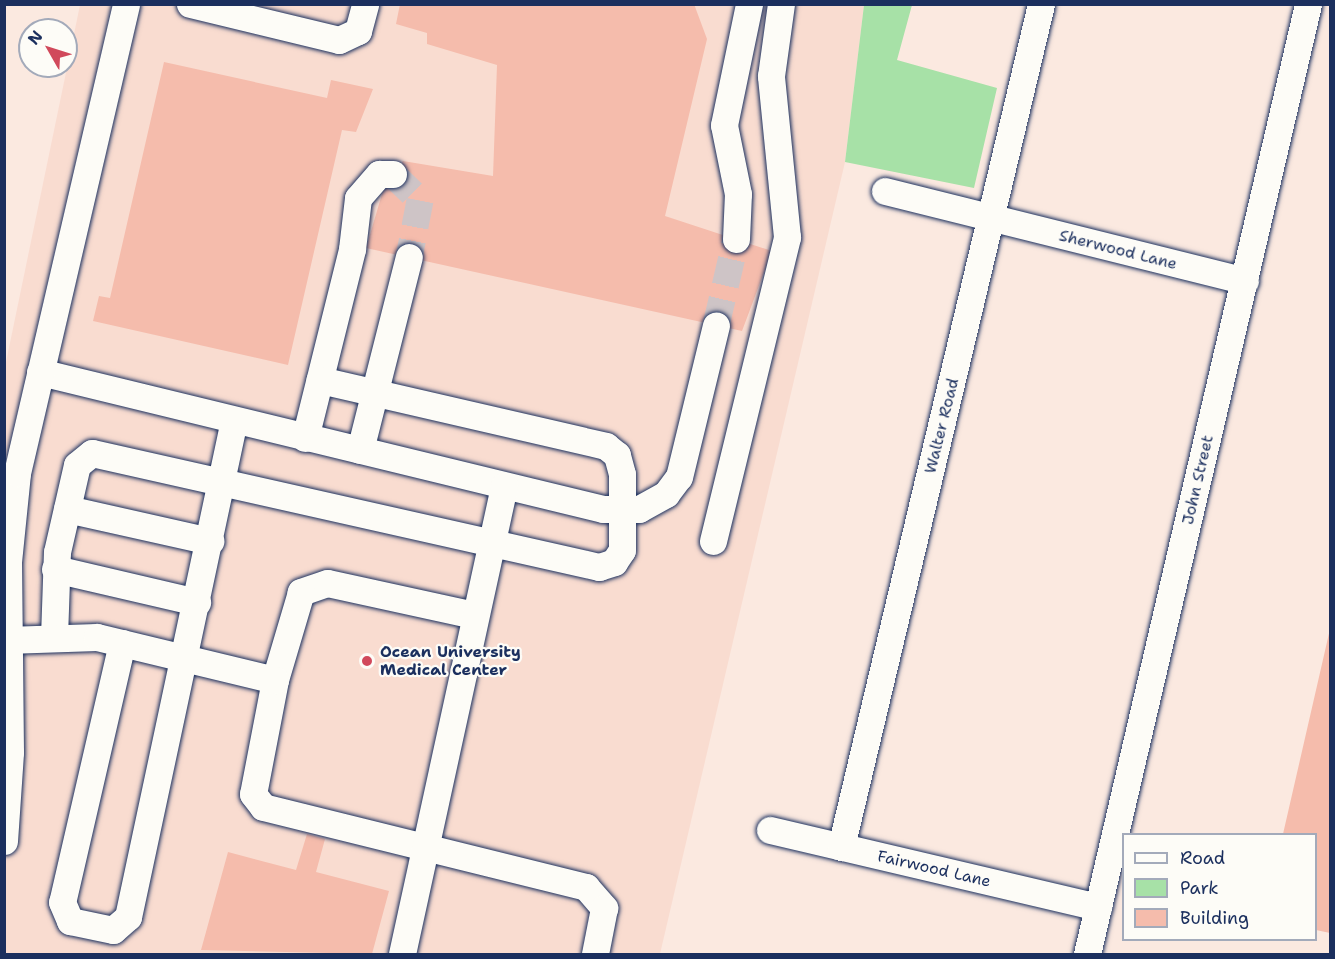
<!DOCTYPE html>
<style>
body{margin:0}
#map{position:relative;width:1335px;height:959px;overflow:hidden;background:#fbe9e0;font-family:"Shantell Sans",sans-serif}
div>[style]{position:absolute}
.built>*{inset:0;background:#f9dcd0}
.green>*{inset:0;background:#a7e1a7}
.building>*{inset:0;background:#f5bcac}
.minor-tunnel>*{height:27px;margin-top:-13.5px;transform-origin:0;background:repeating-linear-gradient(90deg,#cec4c6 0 27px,transparent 0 41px)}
.roads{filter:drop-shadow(0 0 2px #1b2f5e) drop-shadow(0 0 2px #1b2f5e)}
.minor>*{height:27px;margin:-13.5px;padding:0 13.5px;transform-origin:13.5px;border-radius:13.5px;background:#fdfcf7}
.dots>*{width:16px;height:16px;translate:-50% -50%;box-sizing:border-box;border:3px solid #fdfcf7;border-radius:50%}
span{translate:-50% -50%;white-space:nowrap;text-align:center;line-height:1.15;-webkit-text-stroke:4.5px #fdfcf7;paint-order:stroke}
.street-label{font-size:16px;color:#1b2f5e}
.poi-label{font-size:16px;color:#1b2f5e;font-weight:700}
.left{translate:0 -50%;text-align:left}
.frame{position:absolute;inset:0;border:6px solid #1b2f5e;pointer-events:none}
.legend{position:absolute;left:1122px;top:833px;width:195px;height:108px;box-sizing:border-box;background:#fdfcf7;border:2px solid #a3aaba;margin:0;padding:8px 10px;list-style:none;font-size:18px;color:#1b2f5e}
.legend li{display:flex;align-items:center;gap:12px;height:30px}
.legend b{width:30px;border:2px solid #a3aaba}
.north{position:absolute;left:18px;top:18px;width:60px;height:60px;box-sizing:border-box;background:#fdfcf7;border:2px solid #a3aaba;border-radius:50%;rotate:309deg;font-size:16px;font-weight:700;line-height:24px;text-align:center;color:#1b2f5e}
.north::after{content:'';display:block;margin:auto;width:21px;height:27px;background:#d1495b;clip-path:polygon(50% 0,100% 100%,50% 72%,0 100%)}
</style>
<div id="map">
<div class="built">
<div style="clip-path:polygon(80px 5px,864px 5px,845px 162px,660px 954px,5px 954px,5px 367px)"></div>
</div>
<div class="green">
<div style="clip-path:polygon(864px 5px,912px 5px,897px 60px,997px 88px,974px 188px,845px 162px)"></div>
</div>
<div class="building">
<div style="clip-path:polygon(400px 4px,694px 4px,707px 39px,665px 216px,772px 251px,742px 331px,366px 248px,385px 184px,403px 161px,493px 176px,497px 65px,427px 44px,427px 33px,396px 24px)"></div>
<div style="clip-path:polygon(164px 62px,327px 98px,331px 80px,373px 89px,356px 132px,342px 130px,288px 365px,93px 321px,99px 296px,110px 298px)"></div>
<div style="clip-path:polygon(1330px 629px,1330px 933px,1316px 930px,1316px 834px,1283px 834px)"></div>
<div style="clip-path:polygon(307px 834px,325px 839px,316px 872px,389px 891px,372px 954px,201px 950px,228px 852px,296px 870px)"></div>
</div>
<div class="minor-tunnel">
<div style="left:393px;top:174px;width:37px;rotate:44deg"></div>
<div style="left:420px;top:200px;width:58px;rotate:100.9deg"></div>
<div style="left:716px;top:325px;width:88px;rotate:-76.9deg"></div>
</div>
<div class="roads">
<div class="minor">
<div style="left:190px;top:4px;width:153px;rotate:13.6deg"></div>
<div style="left:339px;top:40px;width:21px;rotate:-25deg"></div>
<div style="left:358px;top:31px;width:28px;rotate:-75deg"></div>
<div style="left:885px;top:191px;width:371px;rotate:14deg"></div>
<div style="left:736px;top:239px;width:45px;rotate:-87.5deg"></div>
<div style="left:738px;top:194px;width:70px;rotate:-101.5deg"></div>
<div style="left:724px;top:125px;width:124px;rotate:-78.3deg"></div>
<div style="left:40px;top:372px;width:579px;rotate:13.68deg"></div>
<div style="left:603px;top:509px;width:36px"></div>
<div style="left:639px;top:509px;width:31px;rotate:-29deg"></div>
<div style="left:666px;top:494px;width:21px;rotate:-53deg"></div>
<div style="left:679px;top:477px;width:156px;rotate:-76.3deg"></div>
<div style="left:305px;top:438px;width:195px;rotate:-76deg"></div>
<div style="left:352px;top:249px;width:51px;rotate:-83.3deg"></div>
<div style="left:358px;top:198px;width:32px;rotate:-49deg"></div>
<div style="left:379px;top:174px;width:14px"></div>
<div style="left:360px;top:450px;width:199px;rotate:-75.8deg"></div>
<div style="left:67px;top:509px;width:147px;rotate:12.6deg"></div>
<div style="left:713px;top:541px;width:313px;rotate:-76.3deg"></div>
<div style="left:787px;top:237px;width:162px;rotate:-95.7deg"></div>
<div style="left:771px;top:76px;width:73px;rotate:-82.1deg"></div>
<div style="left:55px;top:569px;width:146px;rotate:13.1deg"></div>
<div style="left:474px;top:615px;width:150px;rotate:-167.7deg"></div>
<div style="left:327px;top:583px;width:28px;rotate:161deg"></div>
<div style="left:301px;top:592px;width:92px;rotate:106.5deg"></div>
<div style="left:275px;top:680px;width:116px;rotate:100.9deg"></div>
<div style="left:253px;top:794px;width:16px;rotate:52deg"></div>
<div style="left:263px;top:807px;width:333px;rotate:13.9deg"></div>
<div style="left:586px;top:887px;width:28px;rotate:49deg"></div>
<div style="left:604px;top:908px;width:47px;rotate:101.1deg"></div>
<div style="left:54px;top:637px;width:85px;rotate:-88deg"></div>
<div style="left:57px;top:552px;width:89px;rotate:-77.1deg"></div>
<div style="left:77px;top:465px;width:19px;rotate:-39deg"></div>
<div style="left:92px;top:453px;width:520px;rotate:12.67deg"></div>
<div style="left:599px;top:567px;width:16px;rotate:-18deg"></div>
<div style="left:614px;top:562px;width:14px;rotate:-56deg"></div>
<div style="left:622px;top:550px;width:76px;rotate:-90deg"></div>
<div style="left:622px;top:474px;width:20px;rotate:-105deg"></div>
<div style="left:617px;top:455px;width:14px;rotate:-141deg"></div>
<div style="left:606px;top:446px;width:294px;rotate:-167deg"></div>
<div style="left:6px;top:640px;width:91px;rotate:-1.9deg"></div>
<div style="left:97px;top:637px;width:183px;rotate:13.6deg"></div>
<div style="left:122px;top:643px;width:266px;rotate:103deg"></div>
<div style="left:62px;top:902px;width:21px;rotate:67deg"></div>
<div style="left:70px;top:921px;width:44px;rotate:11.8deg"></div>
<div style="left:113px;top:930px;width:20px;rotate:-41deg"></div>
<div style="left:128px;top:917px;width:508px;rotate:-77.96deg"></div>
<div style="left:770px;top:830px;width:337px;rotate:13.2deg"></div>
<div style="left:4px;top:841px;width:89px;rotate:-86.1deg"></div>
<div style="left:10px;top:752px;width:190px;rotate:-90.6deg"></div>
<div style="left:8px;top:562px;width:89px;rotate:-84.2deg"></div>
<div style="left:17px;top:473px;width:481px;rotate:-76.9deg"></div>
<div style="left:841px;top:847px;width:866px;rotate:-76.65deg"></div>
<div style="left:402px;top:954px;width:479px;rotate:-77.7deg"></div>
<div style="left:1087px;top:954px;width:975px;rotate:-76.9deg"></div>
</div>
</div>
<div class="dots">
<div style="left:367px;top:661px;background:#d1495b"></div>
</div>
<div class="street-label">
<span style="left:1118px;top:250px;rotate:14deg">Sherwood Lane</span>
<span style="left:942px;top:426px;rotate:-76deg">Walter Road</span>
<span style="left:1198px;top:480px;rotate:-77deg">John Street</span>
<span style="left:934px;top:869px;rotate:13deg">Fairwood Lane</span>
</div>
<div class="poi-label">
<span class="left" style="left:380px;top:661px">Ocean University<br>Medical Center</span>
</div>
<div class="frame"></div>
<ul class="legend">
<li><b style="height:8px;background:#fdfcf7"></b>Road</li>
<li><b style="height:16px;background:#a7e1a7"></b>Park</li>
<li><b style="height:16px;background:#f5bcac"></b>Building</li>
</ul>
<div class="north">N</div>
</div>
